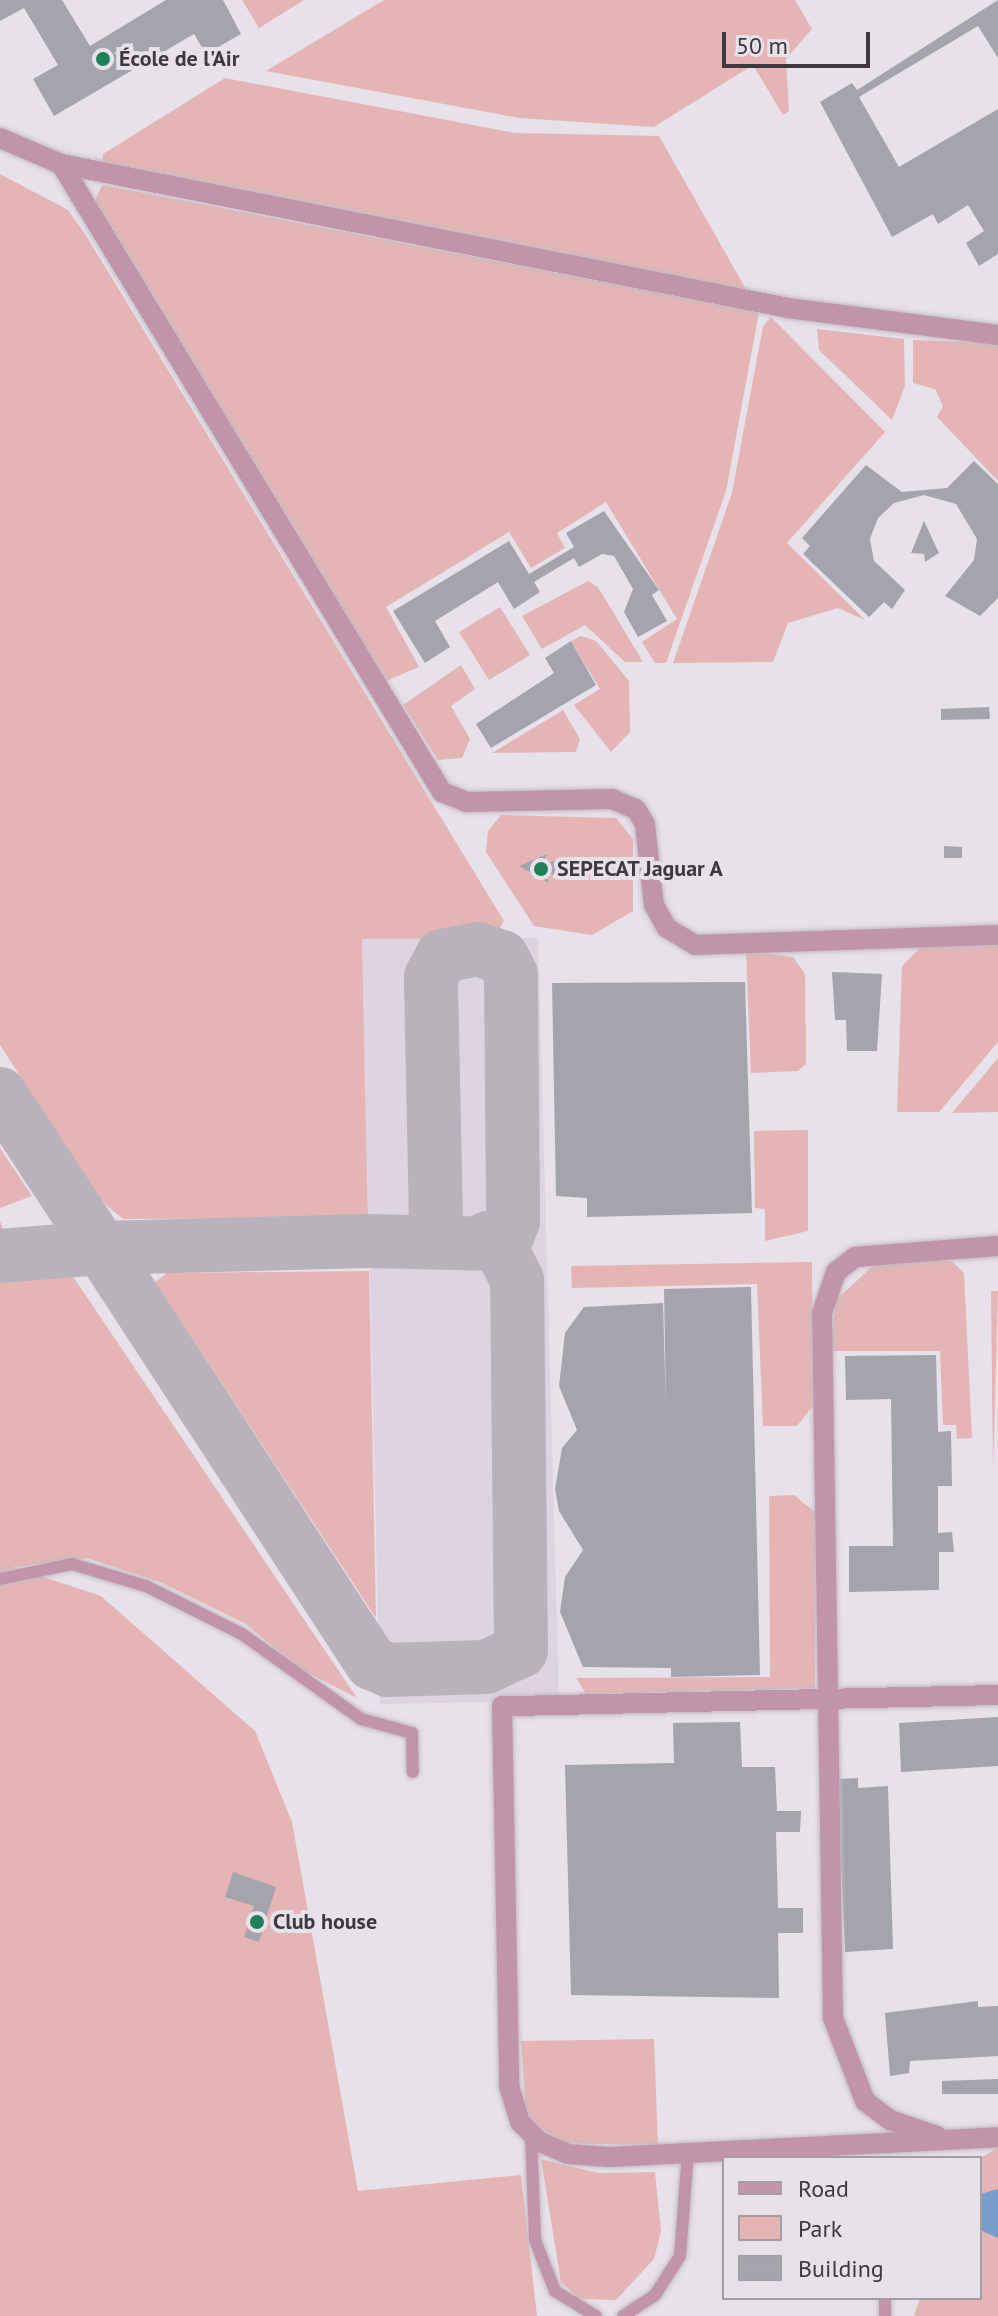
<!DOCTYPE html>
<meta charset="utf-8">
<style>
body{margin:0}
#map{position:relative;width:998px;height:2316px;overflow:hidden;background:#e7e1e9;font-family:"PT Sans",sans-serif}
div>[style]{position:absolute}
.built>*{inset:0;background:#ddd3e1}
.green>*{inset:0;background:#e5b5b5}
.water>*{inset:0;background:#7a9ecc}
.taxiway>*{height:54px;margin:-27px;padding:0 27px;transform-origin:27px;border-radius:27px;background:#b8b3ba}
.building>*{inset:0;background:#a4a4ad}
.roads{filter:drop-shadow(0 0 2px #c1bcc3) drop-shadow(0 0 2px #c1bcc3)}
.service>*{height:12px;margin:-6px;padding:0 6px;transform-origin:6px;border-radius:6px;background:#c294aa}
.minor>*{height:20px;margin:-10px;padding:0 10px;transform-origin:10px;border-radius:10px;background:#c294aa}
.dots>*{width:22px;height:22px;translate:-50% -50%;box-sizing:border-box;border:4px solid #e7e1e9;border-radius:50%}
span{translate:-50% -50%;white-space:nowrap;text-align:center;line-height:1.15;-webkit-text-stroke:8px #e7e1e9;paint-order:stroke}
.poi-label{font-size:22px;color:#3c3a3d;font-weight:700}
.left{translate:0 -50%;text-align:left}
.legend{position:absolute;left:722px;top:2156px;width:260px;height:144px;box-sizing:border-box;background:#e7e1e9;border:2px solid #a39ea4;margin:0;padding:10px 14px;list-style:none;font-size:24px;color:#3c3a3d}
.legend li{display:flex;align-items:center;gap:16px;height:40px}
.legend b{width:40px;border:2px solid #a39ea4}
.scale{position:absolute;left:722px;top:32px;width:148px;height:36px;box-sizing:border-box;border:4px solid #3c3a3d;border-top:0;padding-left:10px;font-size:24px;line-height:28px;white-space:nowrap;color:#3c3a3d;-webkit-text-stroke:6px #e7e1e9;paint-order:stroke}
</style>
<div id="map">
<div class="built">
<div style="clip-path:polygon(362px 938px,538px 938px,559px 1701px,380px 1704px)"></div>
</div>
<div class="green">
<div style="clip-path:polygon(242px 0,304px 0,259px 28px)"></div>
<div style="clip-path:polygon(384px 0,795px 0,812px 29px,786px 59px,789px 111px,783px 115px,753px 65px,654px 127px,520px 118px,266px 71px)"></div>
<div style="clip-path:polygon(225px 78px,515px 133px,659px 136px,747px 291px,102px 162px,103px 154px)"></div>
<div style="clip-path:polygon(0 174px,68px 210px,85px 234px,504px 921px,494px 938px,362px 939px,368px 1218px,123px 1219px,100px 1200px,0 1045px)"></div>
<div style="clip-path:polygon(102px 185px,759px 312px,726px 491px,666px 663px,655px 663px,642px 642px,677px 619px,606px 502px,557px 533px,565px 548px,531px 568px,509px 532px,386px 607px,419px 667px,386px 681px,94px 202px)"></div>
<div style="clip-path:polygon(771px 317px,885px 432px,787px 543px,865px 620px,838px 608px,788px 623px,773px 662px,673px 663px,732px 493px,763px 326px)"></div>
<div style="clip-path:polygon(817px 329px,904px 339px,905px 386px,892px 420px,819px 350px)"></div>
<div style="clip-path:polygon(913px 340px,998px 343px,998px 481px,937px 417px,943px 406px,935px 389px,913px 383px)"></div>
<div style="clip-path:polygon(588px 581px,598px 587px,643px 662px,625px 662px,585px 625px,542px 649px,522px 616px)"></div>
<div style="clip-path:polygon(500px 607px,530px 655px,489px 680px,459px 632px)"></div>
<div style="clip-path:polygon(581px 636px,596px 641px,629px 681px,630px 732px,611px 752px,574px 705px,600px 689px,571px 641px)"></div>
<div style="clip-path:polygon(461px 665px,475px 689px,451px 706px,470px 739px,462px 758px,438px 760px,403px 705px)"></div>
<div style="clip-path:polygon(563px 710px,580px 739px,576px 752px,492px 753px)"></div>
<div style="clip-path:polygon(501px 815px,616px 818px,633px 839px,633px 911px,592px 935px,534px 926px,486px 852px,488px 831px)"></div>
<div style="clip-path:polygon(998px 945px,998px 1042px,939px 1112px,897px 1112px,902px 966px,921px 947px)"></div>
<div style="clip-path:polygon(746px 951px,793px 957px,805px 974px,806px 1064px,798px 1071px,751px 1073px)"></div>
<div style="clip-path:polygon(998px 1058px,998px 1112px,952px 1113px)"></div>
<div style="clip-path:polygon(808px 1130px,808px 1231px,765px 1241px,765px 1209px,755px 1208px,754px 1131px)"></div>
<div style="clip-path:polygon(0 1148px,32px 1196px,0 1208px)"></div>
<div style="clip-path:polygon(0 1221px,22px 1277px,72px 1275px,357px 1698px,297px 1667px,246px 1624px,162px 1583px,87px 1558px,13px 1567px,101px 1596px,255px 1731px,292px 1822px,358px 2191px,521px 2175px,537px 2316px,0 2316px)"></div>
<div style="clip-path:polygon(878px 1261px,952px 1261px,964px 1273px,972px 1438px,957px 1439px,956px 1425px,943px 1425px,940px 1351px,830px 1351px,836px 1300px)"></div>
<div style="clip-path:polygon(812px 1262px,813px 1406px,797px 1426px,763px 1426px,757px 1284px,572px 1288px,571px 1266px)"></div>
<div style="clip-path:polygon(369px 1271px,376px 1618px,155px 1282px,167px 1273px)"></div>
<div style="clip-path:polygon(991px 1291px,998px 1291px,993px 1470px)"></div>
<div style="clip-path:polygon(794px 1495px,816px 1513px,815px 1688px,586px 1694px,576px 1678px,770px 1677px,769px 1496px)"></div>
<div style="clip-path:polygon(654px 2039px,658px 2145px,559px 2143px,526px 2114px,521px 2041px)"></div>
<div style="clip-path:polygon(998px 2148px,998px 2316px,914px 2316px,920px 2298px,980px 2298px,980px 2158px)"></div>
<div style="clip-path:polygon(541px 2159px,598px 2173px,655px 2172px,661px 2231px,654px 2259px,616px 2300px,580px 2299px,561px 2282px)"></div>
</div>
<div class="water">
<div style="clip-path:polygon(998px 2189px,998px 2238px,980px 2230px,980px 2194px)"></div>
</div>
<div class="taxiway">
<div style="left:0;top:1094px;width:160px;rotate:56.7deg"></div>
<div style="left:88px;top:1228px;width:24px;rotate:57deg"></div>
<div style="left:101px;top:1248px;width:496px;rotate:56.9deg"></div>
<div style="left:372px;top:1663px;width:17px;rotate:24deg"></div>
<div style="left:388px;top:1670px;width:98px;rotate:-1.8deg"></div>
<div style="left:486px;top:1667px;width:38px;rotate:-25deg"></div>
<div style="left:521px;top:1651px;width:371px;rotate:-90.6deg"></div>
<div style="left:517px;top:1280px;width:40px;rotate:-116.6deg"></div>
<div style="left:499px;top:1244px;width:130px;rotate:-178.7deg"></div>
<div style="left:369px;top:1241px;width:268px;rotate:178.5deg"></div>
<div style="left:101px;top:1248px;width:101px;rotate:175.5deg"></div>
<div style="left:425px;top:1240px;width:21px;rotate:-59deg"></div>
<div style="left:436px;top:1222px;width:245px;rotate:-91.2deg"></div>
<div style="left:431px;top:977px;width:24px;rotate:-62deg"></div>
<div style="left:442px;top:956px;width:36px;rotate:-11deg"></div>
<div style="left:477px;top:949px;width:26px;rotate:18deg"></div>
<div style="left:502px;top:957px;width:20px;rotate:63deg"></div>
<div style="left:511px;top:975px;width:246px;rotate:89.5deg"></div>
<div style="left:513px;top:1221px;width:14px;rotate:111deg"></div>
<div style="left:508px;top:1234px;width:21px;rotate:169deg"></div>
</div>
<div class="building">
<div style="clip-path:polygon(0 0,62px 0,90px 46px,166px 0,223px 0,241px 34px,206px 54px,194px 34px,54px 116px,33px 79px,58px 65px,24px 8px,0 21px)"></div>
<div style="clip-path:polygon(998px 0,998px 58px,978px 26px,859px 97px,899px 167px,998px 109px,998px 254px,979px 266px,966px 243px,984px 231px,968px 205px,938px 224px,933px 214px,892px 237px,820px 102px,852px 83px,857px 90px)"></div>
<div style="clip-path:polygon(974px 461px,998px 484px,998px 598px,980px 616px,945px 596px,974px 560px,977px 539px,956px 504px,924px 495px,894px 503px,878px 518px,870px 539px,874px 561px,905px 590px,892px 609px,884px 602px,869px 617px,803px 554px,810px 546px,802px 538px,866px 465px,902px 492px,947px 488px)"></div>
<div style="clip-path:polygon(604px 511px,659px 590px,652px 595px,667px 621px,638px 637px,624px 612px,633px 589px,614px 556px,602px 554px,579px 567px,574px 558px,534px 582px,540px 592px,514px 609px,498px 582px,435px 621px,450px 647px,425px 663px,393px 611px,509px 541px,529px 574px,574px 547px,566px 533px)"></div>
<div style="clip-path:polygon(924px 521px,939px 553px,925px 562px,924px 554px,911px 553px)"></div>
<div style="clip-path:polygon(571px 641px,596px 685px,491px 748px,476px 724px,554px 673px,545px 658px)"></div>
<div style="clip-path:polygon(989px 707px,990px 719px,941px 720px,941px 709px)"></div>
<div style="clip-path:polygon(944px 846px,962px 847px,962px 858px,944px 858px)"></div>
<div style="clip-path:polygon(547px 854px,542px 865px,562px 858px,560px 879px,544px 870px,549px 883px,519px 866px)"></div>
<div style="clip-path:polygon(832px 972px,882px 974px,877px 1051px,847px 1051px,846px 1020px,835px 1020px)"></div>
<div style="clip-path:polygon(745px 982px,752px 1213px,587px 1217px,587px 1198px,556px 1196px,552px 983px)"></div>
<div style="clip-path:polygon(751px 1287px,760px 1675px,671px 1677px,671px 1668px,583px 1667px,560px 1612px,565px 1577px,583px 1550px,559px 1511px,555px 1489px,562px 1448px,577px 1430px,559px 1386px,565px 1333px,584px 1307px,663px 1303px,666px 1410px,664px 1289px)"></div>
<div style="clip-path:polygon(936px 1355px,938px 1432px,951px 1431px,952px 1486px,938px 1486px,938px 1533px,952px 1532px,954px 1552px,939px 1552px,939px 1590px,849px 1592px,849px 1546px,893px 1546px,891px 1399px,846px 1400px,845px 1356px)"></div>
<div style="clip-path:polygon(998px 1717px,998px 1766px,901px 1772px,899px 1723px)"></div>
<div style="clip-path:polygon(740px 1722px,742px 1767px,775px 1767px,777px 1811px,801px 1811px,800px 1832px,776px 1832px,778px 1908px,803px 1908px,803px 1933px,778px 1933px,779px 1998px,571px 1995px,565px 1765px,674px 1763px,673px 1723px)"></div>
<div style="clip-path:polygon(858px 1778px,858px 1788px,888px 1786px,893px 1949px,845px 1952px,837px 1779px)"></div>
<div style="clip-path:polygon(233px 1872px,276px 1887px,259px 1942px,244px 1937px,254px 1906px,225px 1897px)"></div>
<div style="clip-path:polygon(978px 2001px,978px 2007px,998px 2006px,998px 2056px,910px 2061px,909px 2073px,890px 2076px,885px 2013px)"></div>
<div style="clip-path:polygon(998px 2079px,998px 2094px,942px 2094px,942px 2081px)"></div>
</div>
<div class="roads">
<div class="service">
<div style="left:0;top:1579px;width:74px;rotate:-11.8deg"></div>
<div style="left:72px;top:1564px;width:77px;rotate:16.6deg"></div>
<div style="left:146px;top:1586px;width:107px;rotate:26.6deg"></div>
<div style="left:242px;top:1634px;width:146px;rotate:35.5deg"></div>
<div style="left:361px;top:1719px;width:53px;rotate:15.4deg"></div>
<div style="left:412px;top:1733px;width:39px;rotate:89deg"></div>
<div style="left:531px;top:2134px;width:106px;rotate:87.8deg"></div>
<div style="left:535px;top:2240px;width:55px;rotate:68.6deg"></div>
<div style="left:555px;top:2291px;width:48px;rotate:31.4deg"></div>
<div style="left:623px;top:2316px;width:38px;rotate:-33deg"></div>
<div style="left:655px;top:2295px;width:46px;rotate:-57.3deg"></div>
<div style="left:680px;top:2256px;width:103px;rotate:-85.6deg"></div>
<div style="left:885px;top:2316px;width:18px;rotate:-90deg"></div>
</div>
<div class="minor">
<div style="left:0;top:138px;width:66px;rotate:23.1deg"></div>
<div style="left:61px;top:164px;width:741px;rotate:11.2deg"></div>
<div style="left:788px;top:308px;width:212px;rotate:7.3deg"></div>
<div style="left:61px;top:164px;width:735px;rotate:58.76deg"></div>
<div style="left:442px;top:792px;width:27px;rotate:22deg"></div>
<div style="left:467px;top:802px;width:145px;rotate:-1.2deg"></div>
<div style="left:612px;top:799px;width:26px;rotate:23deg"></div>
<div style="left:636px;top:809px;width:17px;rotate:59deg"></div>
<div style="left:645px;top:824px;width:81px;rotate:83.7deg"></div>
<div style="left:654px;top:905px;width:26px;rotate:61deg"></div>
<div style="left:667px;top:928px;width:33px;rotate:31deg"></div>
<div style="left:695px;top:945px;width:303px;rotate:-1.9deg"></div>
<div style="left:998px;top:1695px;width:496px;rotate:178.7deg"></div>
<div style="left:502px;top:1706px;width:380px;rotate:88.9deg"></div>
<div style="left:509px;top:2086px;width:38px;rotate:73deg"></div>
<div style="left:520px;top:2122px;width:28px;rotate:45deg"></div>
<div style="left:540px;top:2142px;width:30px;rotate:23deg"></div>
<div style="left:568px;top:2154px;width:41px;rotate:4.2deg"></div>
<div style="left:609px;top:2157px;width:390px;rotate:-2.9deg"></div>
<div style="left:937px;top:2136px;width:50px;rotate:-161.2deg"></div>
<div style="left:890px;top:2120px;width:31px;rotate:-143deg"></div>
<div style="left:865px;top:2101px;width:89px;rotate:-111.1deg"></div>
<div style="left:833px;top:2018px;width:705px;rotate:-90.89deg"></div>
<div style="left:822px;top:1313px;width:43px;rotate:-71.1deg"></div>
<div style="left:836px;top:1272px;width:24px;rotate:-38deg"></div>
<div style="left:855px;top:1257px;width:143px;rotate:-4.4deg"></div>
</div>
</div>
<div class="dots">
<div style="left:103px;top:59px;background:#1f8058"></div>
<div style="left:541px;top:869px;background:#1f8058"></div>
<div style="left:257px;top:1922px;background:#1f8058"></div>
</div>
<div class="poi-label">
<span class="left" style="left:119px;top:59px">École de l'Air</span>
<span class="left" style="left:557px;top:869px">SEPECAT Jaguar A</span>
<span class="left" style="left:273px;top:1922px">Club house</span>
</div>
<ul class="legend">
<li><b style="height:10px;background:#c294aa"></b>Road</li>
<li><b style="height:22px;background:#e5b5b5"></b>Park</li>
<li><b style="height:22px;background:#a4a4ad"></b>Building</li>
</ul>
<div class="scale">50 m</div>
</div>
